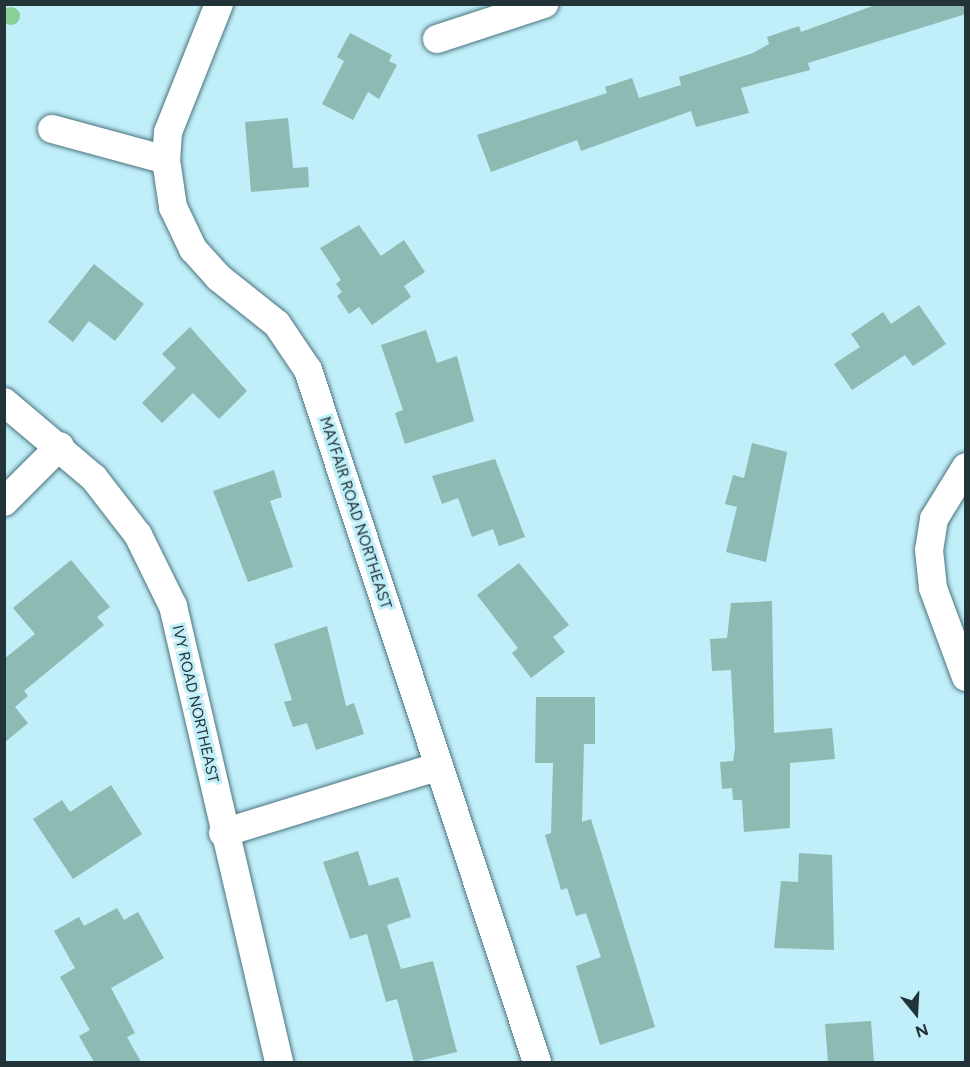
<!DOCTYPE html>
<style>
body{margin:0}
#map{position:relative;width:970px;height:1067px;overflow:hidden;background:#c0eef9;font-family:Figtree,sans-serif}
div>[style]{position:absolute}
.green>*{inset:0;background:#88d097}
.round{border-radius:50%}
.building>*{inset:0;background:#8dbab2}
.roads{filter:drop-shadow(0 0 2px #4a747e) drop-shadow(0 0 2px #4a747e)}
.street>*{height:28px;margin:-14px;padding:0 14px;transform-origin:14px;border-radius:14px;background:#fff}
span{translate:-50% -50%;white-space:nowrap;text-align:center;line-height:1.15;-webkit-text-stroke:6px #c0eef9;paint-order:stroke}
.street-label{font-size:15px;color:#223438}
.frame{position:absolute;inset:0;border:6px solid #223438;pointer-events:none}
.north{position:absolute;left:886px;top:983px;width:60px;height:60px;-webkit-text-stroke:4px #c0eef9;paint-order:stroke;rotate:162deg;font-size:16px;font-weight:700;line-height:24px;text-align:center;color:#223438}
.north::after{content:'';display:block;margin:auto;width:21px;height:27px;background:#223438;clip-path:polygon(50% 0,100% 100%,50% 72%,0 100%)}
</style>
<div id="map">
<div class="green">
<div class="round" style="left:2px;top:7px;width:18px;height:18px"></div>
</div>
<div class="building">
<div style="clip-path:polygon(878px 4px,966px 4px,966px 14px,808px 63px,810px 70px,741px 88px,749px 113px,696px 127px,691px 111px,581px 151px,577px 140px,491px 172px,477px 135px,607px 93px,605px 87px,632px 78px,639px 98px,681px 85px,679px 77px,753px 53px,769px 44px,767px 37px,799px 26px,801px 32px)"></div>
<div style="clip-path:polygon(350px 33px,392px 55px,389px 61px,397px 65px,379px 99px,368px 92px,353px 120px,322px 104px,344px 61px,337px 57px)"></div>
<div style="clip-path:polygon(288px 118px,293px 168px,308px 167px,309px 187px,251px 192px,245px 122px)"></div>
<div style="clip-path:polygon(359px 225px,381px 256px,404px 240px,425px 272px,404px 286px,411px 297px,372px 325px,359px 307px,349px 314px,337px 296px,342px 292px,336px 284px,341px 280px,320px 248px)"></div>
<div style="clip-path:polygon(94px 264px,144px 304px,115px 341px,89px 321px,73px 342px,48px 322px)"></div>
<div style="clip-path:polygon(919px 305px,946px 344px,913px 366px,905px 355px,852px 390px,834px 364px,860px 347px,851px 334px,883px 312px,891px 324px)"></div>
<div style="clip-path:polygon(190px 327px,247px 391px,219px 419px,193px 393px,162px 423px,142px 403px,176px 368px,162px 354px)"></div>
<div style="clip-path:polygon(426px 330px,437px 363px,457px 356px,474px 421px,405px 444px,395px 413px,403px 410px,381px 345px)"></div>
<div style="clip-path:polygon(752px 443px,787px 452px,766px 562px,726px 552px,737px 507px,725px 504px,733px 475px,744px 478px)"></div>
<div style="clip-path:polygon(495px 459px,525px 537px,499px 546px,493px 529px,472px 537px,458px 498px,442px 504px,432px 476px)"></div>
<div style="clip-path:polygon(274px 470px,282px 497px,270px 501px,293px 567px,248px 582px,213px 491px)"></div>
<div style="clip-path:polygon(71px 560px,110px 607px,97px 617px,104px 625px,24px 691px,28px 696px,15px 707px,28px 723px,4px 743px,4px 659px,35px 634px,13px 608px)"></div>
<div style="clip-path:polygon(519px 563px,569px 625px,553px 637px,565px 652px,531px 678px,512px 653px,518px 648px,477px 595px)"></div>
<div style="clip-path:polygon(772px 601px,774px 733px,832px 728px,835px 759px,790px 763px,790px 828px,744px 832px,742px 800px,733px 800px,732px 788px,722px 789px,720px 762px,733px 761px,735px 748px,731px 670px,712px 671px,710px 639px,727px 638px,731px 603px)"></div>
<div style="clip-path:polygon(327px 626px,346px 706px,354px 703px,364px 734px,316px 750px,307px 723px,293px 727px,284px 702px,292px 700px,274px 644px)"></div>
<div style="clip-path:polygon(536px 697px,595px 697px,595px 744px,584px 744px,582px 822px,591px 819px,655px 1027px,600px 1045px,576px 966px,601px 957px,586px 913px,576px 916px,567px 888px,561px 890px,545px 835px,551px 833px,553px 763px,535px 763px)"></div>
<div style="clip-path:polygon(111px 785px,142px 834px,73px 879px,33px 819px,62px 800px,70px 812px)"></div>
<div style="clip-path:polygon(358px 851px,369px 886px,398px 877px,411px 917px,387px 925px,401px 969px,433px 961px,457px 1052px,414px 1062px,397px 999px,386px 1002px,367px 934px,350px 939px,323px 862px)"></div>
<div style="clip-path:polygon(799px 853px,832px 855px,834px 950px,774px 948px,781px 881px,798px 882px)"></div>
<div style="clip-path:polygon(117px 908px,124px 920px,138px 912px,164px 958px,111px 988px,135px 1033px,127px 1037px,141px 1062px,94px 1062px,79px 1036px,90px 1030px,60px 977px,75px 968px,54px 931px,79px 917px,84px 926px)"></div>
<div style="clip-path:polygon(871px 1021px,874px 1062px,828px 1062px,825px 1024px)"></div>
</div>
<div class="roads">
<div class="street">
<div style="left:219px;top:4px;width:138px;rotate:111.7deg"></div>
<div style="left:168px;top:132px;width:28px;rotate:94deg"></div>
<div style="left:166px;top:160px;width:48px;rotate:81.5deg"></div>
<div style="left:173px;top:207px;width:47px;rotate:64.5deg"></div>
<div style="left:193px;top:249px;width:38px;rotate:48deg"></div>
<div style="left:218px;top:277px;width:75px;rotate:38.5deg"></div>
<div style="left:277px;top:324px;width:55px;rotate:56deg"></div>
<div style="left:308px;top:370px;width:729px;rotate:71.69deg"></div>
<div style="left:437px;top:39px;width:113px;rotate:-18.1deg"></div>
<div style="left:52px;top:129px;width:118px;rotate:15.2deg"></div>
<div style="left:4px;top:402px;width:118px;rotate:40.2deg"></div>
<div style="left:94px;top:478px;width:72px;rotate:52.3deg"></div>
<div style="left:138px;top:535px;width:79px;rotate:63.8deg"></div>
<div style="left:173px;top:606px;width:468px;rotate:76.9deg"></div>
<div style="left:966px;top:467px;width:61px;rotate:121.6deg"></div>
<div style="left:934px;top:519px;width:31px;rotate:99deg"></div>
<div style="left:929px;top:550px;width:38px;rotate:84deg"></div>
<div style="left:933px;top:588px;width:95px;rotate:69.7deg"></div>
<div style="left:4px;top:502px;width:79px;rotate:-45deg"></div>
<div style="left:223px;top:833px;width:226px;rotate:-17.2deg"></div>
</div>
</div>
<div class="street-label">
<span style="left:355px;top:513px;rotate:72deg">MAYFAIR ROAD NORTHEAST</span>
<span style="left:195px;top:704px;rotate:77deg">IVY ROAD NORTHEAST</span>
</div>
<div class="frame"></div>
<div class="north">N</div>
</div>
